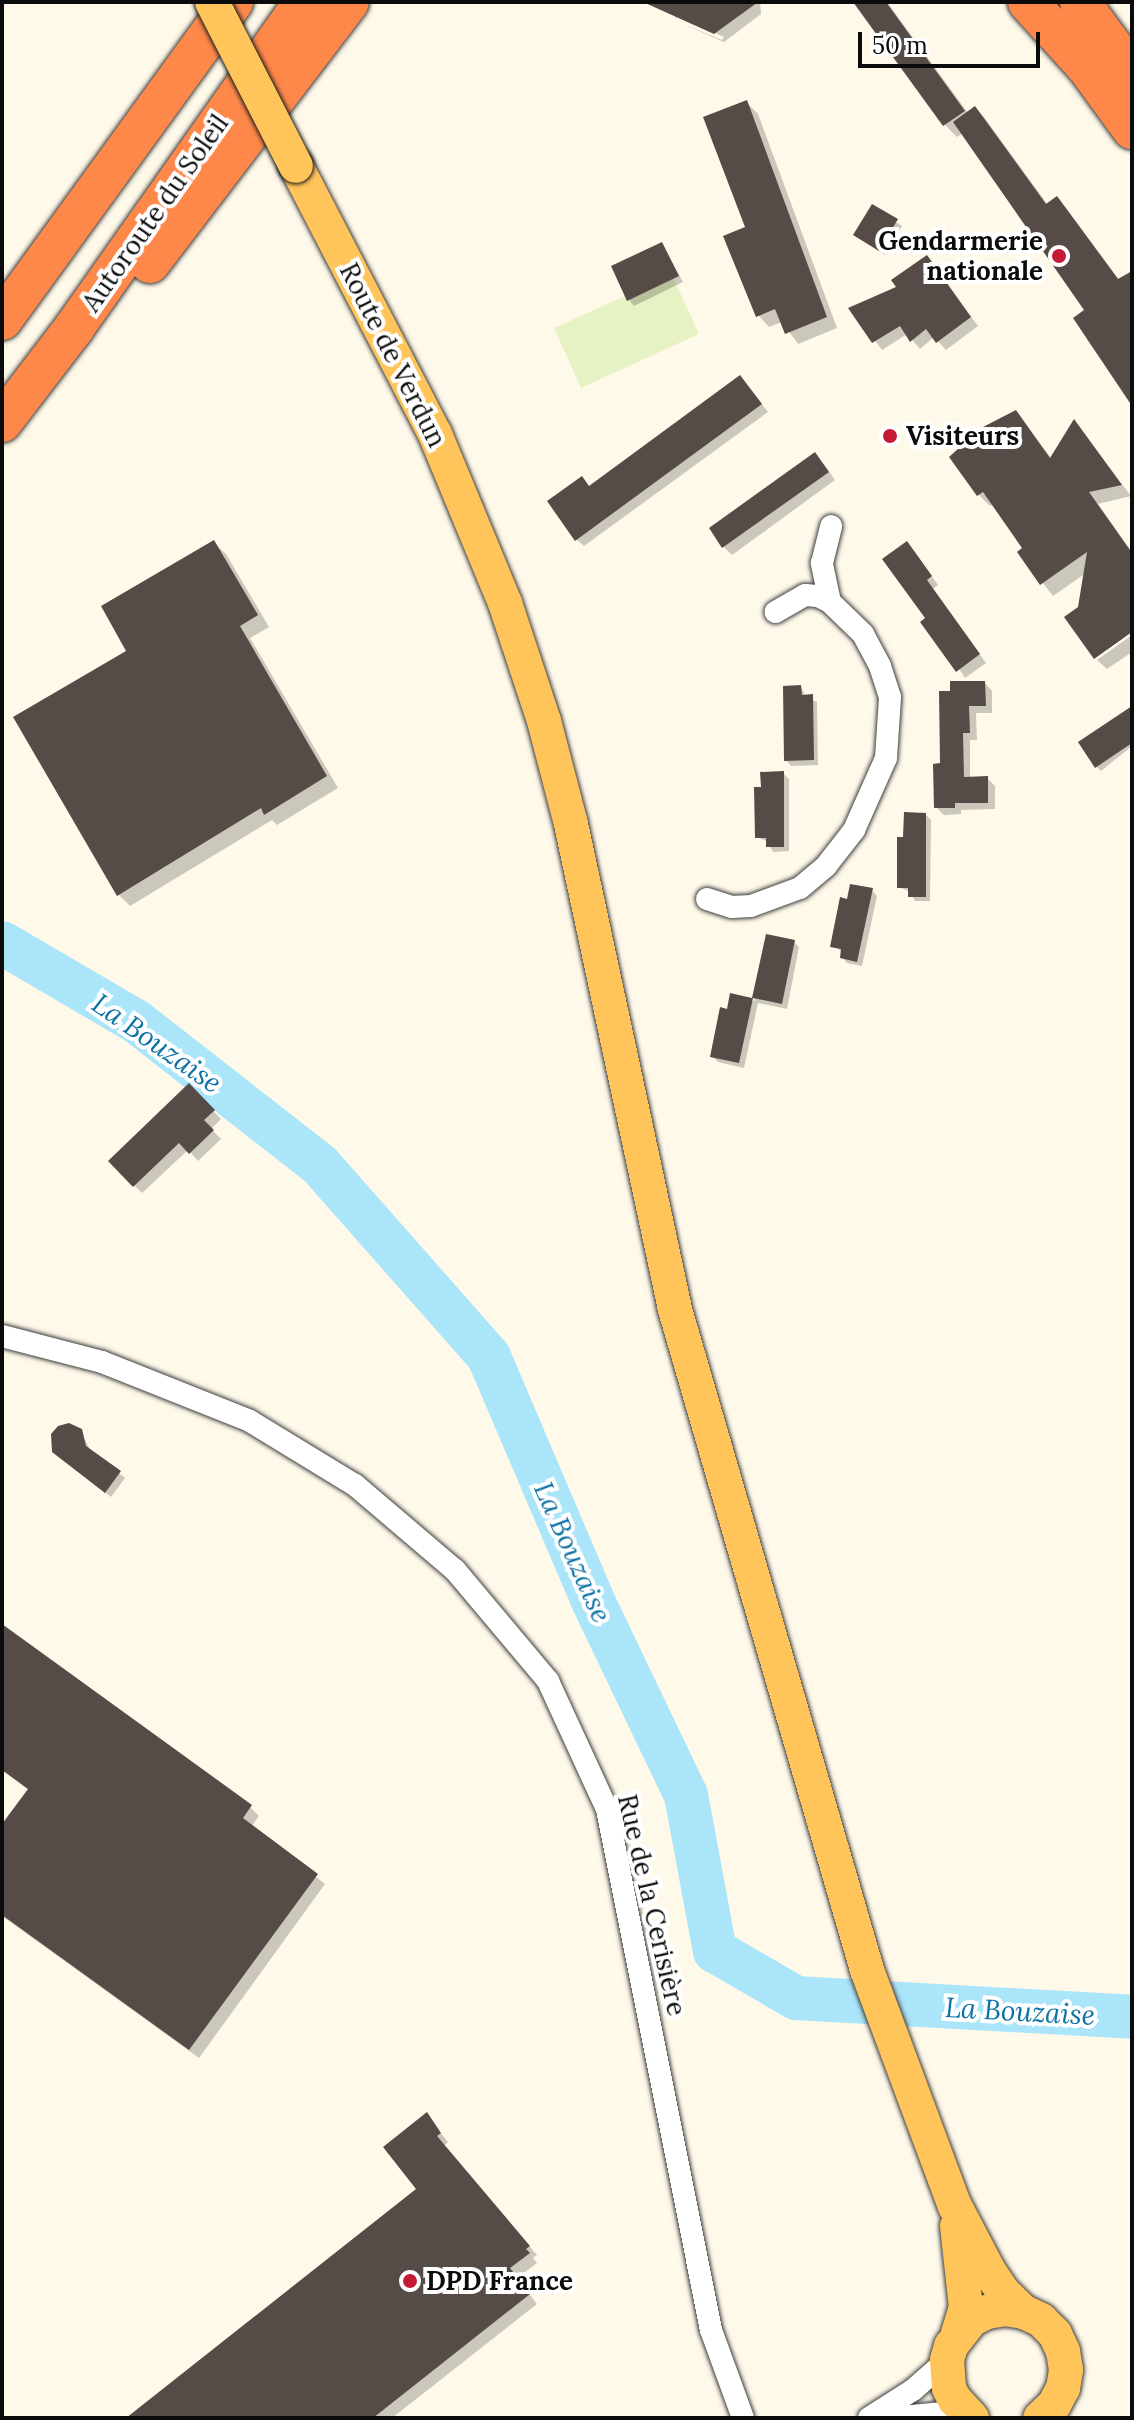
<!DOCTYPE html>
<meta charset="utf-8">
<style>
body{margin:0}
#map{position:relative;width:1134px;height:2420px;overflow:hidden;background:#fff9ea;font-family:Lora,serif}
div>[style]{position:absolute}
.pitch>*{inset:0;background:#e7f2c4}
.shadow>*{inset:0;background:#0003}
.river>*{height:44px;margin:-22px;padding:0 22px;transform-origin:22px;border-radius:22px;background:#abe5fa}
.building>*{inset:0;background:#554b47}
.roads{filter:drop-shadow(0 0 2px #3e3e3e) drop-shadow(0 0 2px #3e3e3e)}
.street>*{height:22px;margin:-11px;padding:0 11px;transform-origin:11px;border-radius:11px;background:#fff}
.primary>*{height:34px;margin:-17px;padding:0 17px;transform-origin:17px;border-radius:17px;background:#ffc55a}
.highway>*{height:40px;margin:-20px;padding:0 20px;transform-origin:20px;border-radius:20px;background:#fe8849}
.bridges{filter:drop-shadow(0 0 2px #1c1c1c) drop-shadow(0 0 2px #1c1c1c)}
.primary-bridge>*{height:34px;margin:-17px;padding:0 17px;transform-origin:17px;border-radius:17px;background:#ffc55a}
.dots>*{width:22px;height:22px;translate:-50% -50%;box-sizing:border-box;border:4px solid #fff;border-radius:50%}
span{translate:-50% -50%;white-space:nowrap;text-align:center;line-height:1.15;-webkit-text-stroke:8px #fff;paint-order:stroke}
.street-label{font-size:26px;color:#0b0b0b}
.poi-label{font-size:26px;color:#0b0b0b;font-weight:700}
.right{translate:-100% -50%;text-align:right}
.left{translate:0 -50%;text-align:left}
.water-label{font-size:28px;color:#0d72a4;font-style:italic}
.frame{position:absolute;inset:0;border:4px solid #0b0b0b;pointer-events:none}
.scale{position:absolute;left:858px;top:32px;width:182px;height:36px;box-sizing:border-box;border:4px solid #0b0b0b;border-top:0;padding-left:10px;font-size:24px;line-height:28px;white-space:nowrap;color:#0b0b0b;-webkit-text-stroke:6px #fff;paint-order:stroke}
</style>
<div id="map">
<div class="pitch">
<div style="clip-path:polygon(672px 275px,699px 334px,581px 388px,554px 328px)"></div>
</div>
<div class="shadow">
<div style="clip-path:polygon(671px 2px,760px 2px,761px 14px,724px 42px,681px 23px,722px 40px,724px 37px,677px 16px,677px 19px,672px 13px)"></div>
<div style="clip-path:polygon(856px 2px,887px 2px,968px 113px,975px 108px,984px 117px,1048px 205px,1057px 198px,1066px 208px,1120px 281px,1132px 274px,1132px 402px,1086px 338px,1089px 336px,1087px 310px,963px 133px,957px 137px,945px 125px)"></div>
<div style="clip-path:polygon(746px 102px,758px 114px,837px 328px,798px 344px,782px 322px,769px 327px,758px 315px,748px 229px)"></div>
<div style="clip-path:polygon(872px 207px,902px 226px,885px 255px,855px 235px)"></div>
<div style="clip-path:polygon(662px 244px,683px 282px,634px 306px,629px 300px)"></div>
<div style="clip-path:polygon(927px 257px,978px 326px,946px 350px,934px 337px,920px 349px,907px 334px,882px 350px,851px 309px,899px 288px)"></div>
<div style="clip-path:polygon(747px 385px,768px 412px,584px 546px,576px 539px,590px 488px)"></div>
<div style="clip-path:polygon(1015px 412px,1052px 459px,1075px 422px,1131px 496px,1098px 504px,1132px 552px,1132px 630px,1079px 608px,1086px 573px,1053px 596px,1019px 553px,1025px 549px,993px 504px,990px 506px,979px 495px,952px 457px)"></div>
<div style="clip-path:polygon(823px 463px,835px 480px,732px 555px,724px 547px,712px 529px)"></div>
<div style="clip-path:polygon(214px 543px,226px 554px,269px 627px,250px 638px,338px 788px,277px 825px,272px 820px,130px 906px,118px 894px,129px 651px)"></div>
<div style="clip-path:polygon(915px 552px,938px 585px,933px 589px,986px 663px,965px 678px,927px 618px)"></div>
<div style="clip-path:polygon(1132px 635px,1132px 652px,1107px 669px,1097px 660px)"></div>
<div style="clip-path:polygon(985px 683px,992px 691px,992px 713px,976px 713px,977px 740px,970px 740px,970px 779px,987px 778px,995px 786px,995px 809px,961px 810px,961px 814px,944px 815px,936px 807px,942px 765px,941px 693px)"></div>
<div style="clip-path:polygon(801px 687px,806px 697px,817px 702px,818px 765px,791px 766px,786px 760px)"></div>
<div style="clip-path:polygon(1132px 707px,1132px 746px,1101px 771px,1096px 766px)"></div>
<div style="clip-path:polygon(783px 773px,789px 779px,789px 851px,773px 852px,768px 842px,757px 837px,763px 789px)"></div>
<div style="clip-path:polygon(926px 815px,931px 820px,930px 901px,915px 901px,910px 892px,899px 887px,905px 839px)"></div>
<div style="clip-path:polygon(872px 890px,877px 896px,862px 966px,847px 963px,842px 957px,843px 952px,833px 946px,849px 901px)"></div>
<div style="clip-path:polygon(767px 936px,794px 942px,799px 947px,787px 1009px,758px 1003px,744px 1068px,718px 1062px,712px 1056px,732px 996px,754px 1001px)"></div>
<div style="clip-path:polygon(189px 1086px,221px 1119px,211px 1129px,221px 1139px,198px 1161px,188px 1150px,142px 1193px,110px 1161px)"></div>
<div style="clip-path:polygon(80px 1431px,91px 1451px,125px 1478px,111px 1497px,55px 1453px)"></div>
<div style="clip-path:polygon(2px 1627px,250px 1807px,259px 1816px,251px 1827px,325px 1884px,199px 2058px,2px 1916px,2px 1828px,29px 1790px,2px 1770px)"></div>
<div style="clip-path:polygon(426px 2115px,448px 2142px,444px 2146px,537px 2255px,533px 2258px,537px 2263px,517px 2278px,537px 2304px,392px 2418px,129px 2418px,419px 2189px)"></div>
</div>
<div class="river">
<div style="left:2px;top:943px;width:156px;rotate:30.3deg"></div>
<div style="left:137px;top:1022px;width:232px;rotate:38deg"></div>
<div style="left:320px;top:1165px;width:256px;rotate:48.6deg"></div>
<div style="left:489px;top:1357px;width:263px;rotate:66.9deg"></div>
<div style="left:592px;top:1599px;width:217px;rotate:64.4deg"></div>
<div style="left:686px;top:1795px;width:159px;rotate:79.5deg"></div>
<div style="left:715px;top:1951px;width:94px;rotate:30.1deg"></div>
<div style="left:796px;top:1998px;width:337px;rotate:3.2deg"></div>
</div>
<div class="building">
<div style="clip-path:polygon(643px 2px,758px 2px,714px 34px)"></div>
<div style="clip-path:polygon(853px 2px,886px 2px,965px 111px,943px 126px)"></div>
<div style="clip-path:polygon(747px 100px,827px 317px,785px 334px,775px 309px,756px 317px,723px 236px,745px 227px,703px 117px)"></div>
<div style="clip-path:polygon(975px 106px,1046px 204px,1057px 196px,1118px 279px,1132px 271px,1132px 406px,1073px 318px,1084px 310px,953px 122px)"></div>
<div style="clip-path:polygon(872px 204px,898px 219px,879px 251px,853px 235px)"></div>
<div style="clip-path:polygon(662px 242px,679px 276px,627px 301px,611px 266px)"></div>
<div style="clip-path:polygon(927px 255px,971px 317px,936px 343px,926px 329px,910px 342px,900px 326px,872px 343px,848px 308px,896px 287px,891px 280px)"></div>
<div style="clip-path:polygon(740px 375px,762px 404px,575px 541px,547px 501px,582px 476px,589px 486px)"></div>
<div style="clip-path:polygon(1016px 410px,1050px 458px,1074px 419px,1122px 485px,1089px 492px,1132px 553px,1132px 632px,1094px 659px,1064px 617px,1078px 607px,1087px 552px,1040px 585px,1017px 552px,1022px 548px,983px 492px,977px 496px,949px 457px,981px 428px)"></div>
<div style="clip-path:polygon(815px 452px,829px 472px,722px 548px,709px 528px)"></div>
<div style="clip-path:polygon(214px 540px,258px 615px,240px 626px,327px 776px,264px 815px,261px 808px,117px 896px,13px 717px,126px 651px,101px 606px)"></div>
<div style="clip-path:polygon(907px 541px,932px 576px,927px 580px,980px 654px,956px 672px,920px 622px,925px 618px,882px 559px)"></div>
<div style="clip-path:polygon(950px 681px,985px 681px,986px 706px,969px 706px,970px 733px,963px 733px,964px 777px,988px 776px,988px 803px,955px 803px,955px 808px,934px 808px,933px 764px,940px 763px,939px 691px,950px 691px)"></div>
<div style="clip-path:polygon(801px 685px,802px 695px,813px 694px,814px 760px,784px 761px,783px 686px)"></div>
<div style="clip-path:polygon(1132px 706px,1132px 743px,1095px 768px,1078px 742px)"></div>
<div style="clip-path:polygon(784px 771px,784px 847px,766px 847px,766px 838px,755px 838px,754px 787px,761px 787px,760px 772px)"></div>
<div style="clip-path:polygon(904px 812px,926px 813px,926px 897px,908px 897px,908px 888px,897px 888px,897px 837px,903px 837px)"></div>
<div style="clip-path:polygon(850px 884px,873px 888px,857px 962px,840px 958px,841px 949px,830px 947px,840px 897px,847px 899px)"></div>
<div style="clip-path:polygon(766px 934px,795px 940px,782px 1004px,753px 998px,739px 1063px,710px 1057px,720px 1007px,727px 1009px,730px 993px,752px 998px)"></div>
<div style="clip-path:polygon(189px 1083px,215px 1110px,204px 1120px,214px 1130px,189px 1154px,179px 1143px,133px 1187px,108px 1161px)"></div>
<div style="clip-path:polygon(69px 1423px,82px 1429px,86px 1446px,121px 1471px,105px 1493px,52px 1452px,51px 1434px,58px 1426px)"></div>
<div style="clip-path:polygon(2px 1624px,252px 1805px,243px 1818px,318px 1874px,189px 2050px,2px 1915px,2px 1824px,28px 1789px,2px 1770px)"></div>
<div style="clip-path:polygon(427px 2112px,441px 2133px,437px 2136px,530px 2246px,526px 2249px,530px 2253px,510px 2268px,530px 2294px,373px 2418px,126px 2418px,416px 2189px,383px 2147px)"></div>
</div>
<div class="roads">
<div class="street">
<div style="left:830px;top:602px;width:40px;rotate:-102deg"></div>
<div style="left:822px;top:563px;width:38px;rotate:-76deg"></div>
<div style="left:707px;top:899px;width:26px;rotate:18deg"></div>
<div style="left:732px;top:907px;width:19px;rotate:-3deg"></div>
<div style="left:751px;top:906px;width:52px;rotate:-20.2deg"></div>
<div style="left:800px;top:888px;width:34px;rotate:-40deg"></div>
<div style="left:826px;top:866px;width:46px;rotate:-52.1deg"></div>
<div style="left:854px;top:830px;width:79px;rotate:-66deg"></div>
<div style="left:886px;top:758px;width:61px;rotate:-86.2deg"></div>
<div style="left:890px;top:697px;width:33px;rotate:-108deg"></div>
<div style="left:880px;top:666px;width:36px;rotate:-118deg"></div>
<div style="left:863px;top:634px;width:46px;rotate:-135.9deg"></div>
<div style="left:830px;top:602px;width:13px;rotate:-153deg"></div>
<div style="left:818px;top:596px;width:13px;rotate:-176deg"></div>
<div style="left:805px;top:595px;width:34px;rotate:150deg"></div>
<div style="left:2px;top:1336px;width:103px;rotate:14.6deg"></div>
<div style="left:102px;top:1362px;width:159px;rotate:21.7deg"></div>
<div style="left:250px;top:1421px;width:123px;rotate:31.4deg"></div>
<div style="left:355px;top:1485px;width:131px;rotate:40.4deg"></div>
<div style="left:455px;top:1570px;width:145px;rotate:50deg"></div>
<div style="left:548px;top:1681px;width:141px;rotate:65.3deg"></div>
<div style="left:607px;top:1809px;width:531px;rotate:78.71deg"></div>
<div style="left:711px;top:2330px;width:94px;rotate:70deg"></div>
<div style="left:869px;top:2418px;width:52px;rotate:-32.5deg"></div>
<div style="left:913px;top:2390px;width:45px;rotate:-41.4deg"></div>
<div style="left:891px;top:2418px;width:73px;rotate:-5.5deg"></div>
</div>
<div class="primary">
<div style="left:296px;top:166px;width:302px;rotate:62.6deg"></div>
<div style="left:435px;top:434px;width:183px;rotate:67.5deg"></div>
<div style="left:505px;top:603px;width:124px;rotate:71.7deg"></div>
<div style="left:544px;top:721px;width:106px;rotate:75.3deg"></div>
<div style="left:571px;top:824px;width:493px;rotate:77.9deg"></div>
<div style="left:674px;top:1306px;width:691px;rotate:73.79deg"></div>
<div style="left:867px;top:1970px;width:252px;rotate:69.6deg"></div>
<div style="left:955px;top:2206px;width:73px;rotate:62.4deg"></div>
<div style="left:989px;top:2271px;width:27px;rotate:56deg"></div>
<div style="left:1004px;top:2293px;width:28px;rotate:44deg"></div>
<div style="left:957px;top:2226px;width:81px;rotate:83.7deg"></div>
<div style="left:966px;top:2307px;width:28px;rotate:107deg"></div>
<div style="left:972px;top:2418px;width:25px;rotate:-133deg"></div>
<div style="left:955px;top:2400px;width:13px;rotate:-117deg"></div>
<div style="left:949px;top:2388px;width:28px;rotate:-94deg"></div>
<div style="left:947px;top:2360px;width:15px;rotate:-74deg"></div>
<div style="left:951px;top:2346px;width:33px;rotate:-52deg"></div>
<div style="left:971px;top:2320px;width:18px;rotate:-27deg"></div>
<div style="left:987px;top:2312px;width:18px;rotate:-9deg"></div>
<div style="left:1005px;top:2309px;width:19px;rotate:9deg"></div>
<div style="left:1024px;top:2312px;width:19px;rotate:25deg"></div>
<div style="left:1041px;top:2320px;width:20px;rotate:45deg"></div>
<div style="left:1055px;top:2334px;width:19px;rotate:65deg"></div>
<div style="left:1063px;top:2351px;width:19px;rotate:81deg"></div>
<div style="left:1066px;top:2370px;width:18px;rotate:99deg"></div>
<div style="left:1063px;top:2388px;width:19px;rotate:118deg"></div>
<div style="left:1054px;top:2405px;width:19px;rotate:137deg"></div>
</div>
<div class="highway">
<div style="left:1028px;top:2px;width:88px;rotate:47.8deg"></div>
<div style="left:1087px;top:67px;width:77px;rotate:54deg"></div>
<div style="left:1080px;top:2px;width:88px;rotate:53.8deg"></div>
<div style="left:150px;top:263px;width:328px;rotate:-52.7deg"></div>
<div style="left:2px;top:320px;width:393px;rotate:-54deg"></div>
<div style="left:2px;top:422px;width:118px;rotate:-52.5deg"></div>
<div style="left:74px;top:328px;width:399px;rotate:-54.8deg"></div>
</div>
</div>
<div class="bridges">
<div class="primary-bridge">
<div style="left:212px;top:2px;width:184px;rotate:62.9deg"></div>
</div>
</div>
<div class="dots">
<div style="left:1059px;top:256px;background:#c41b35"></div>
<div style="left:890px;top:436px;background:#c41b35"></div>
<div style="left:410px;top:2281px;background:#c41b35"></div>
</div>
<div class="street-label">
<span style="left:155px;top:213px;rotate:-55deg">Autoroute du Soleil</span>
<span style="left:393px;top:355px;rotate:63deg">Route de Verdun</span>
<span style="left:652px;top:1905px;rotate:77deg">Rue de la Cerisière</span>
</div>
<div class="poi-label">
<span class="right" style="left:1043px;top:256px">Gendarmerie<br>nationale</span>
<span class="left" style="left:906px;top:436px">Visiteurs</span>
<span class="left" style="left:426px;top:2281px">DPD France</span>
</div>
<div class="water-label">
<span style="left:157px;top:1043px;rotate:35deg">La Bouzaise</span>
<span style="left:573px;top:1552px;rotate:66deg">La Bouzaise</span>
<span style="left:1020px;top:2011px;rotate:3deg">La Bouzaise</span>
</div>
<div class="frame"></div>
<div class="scale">50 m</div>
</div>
